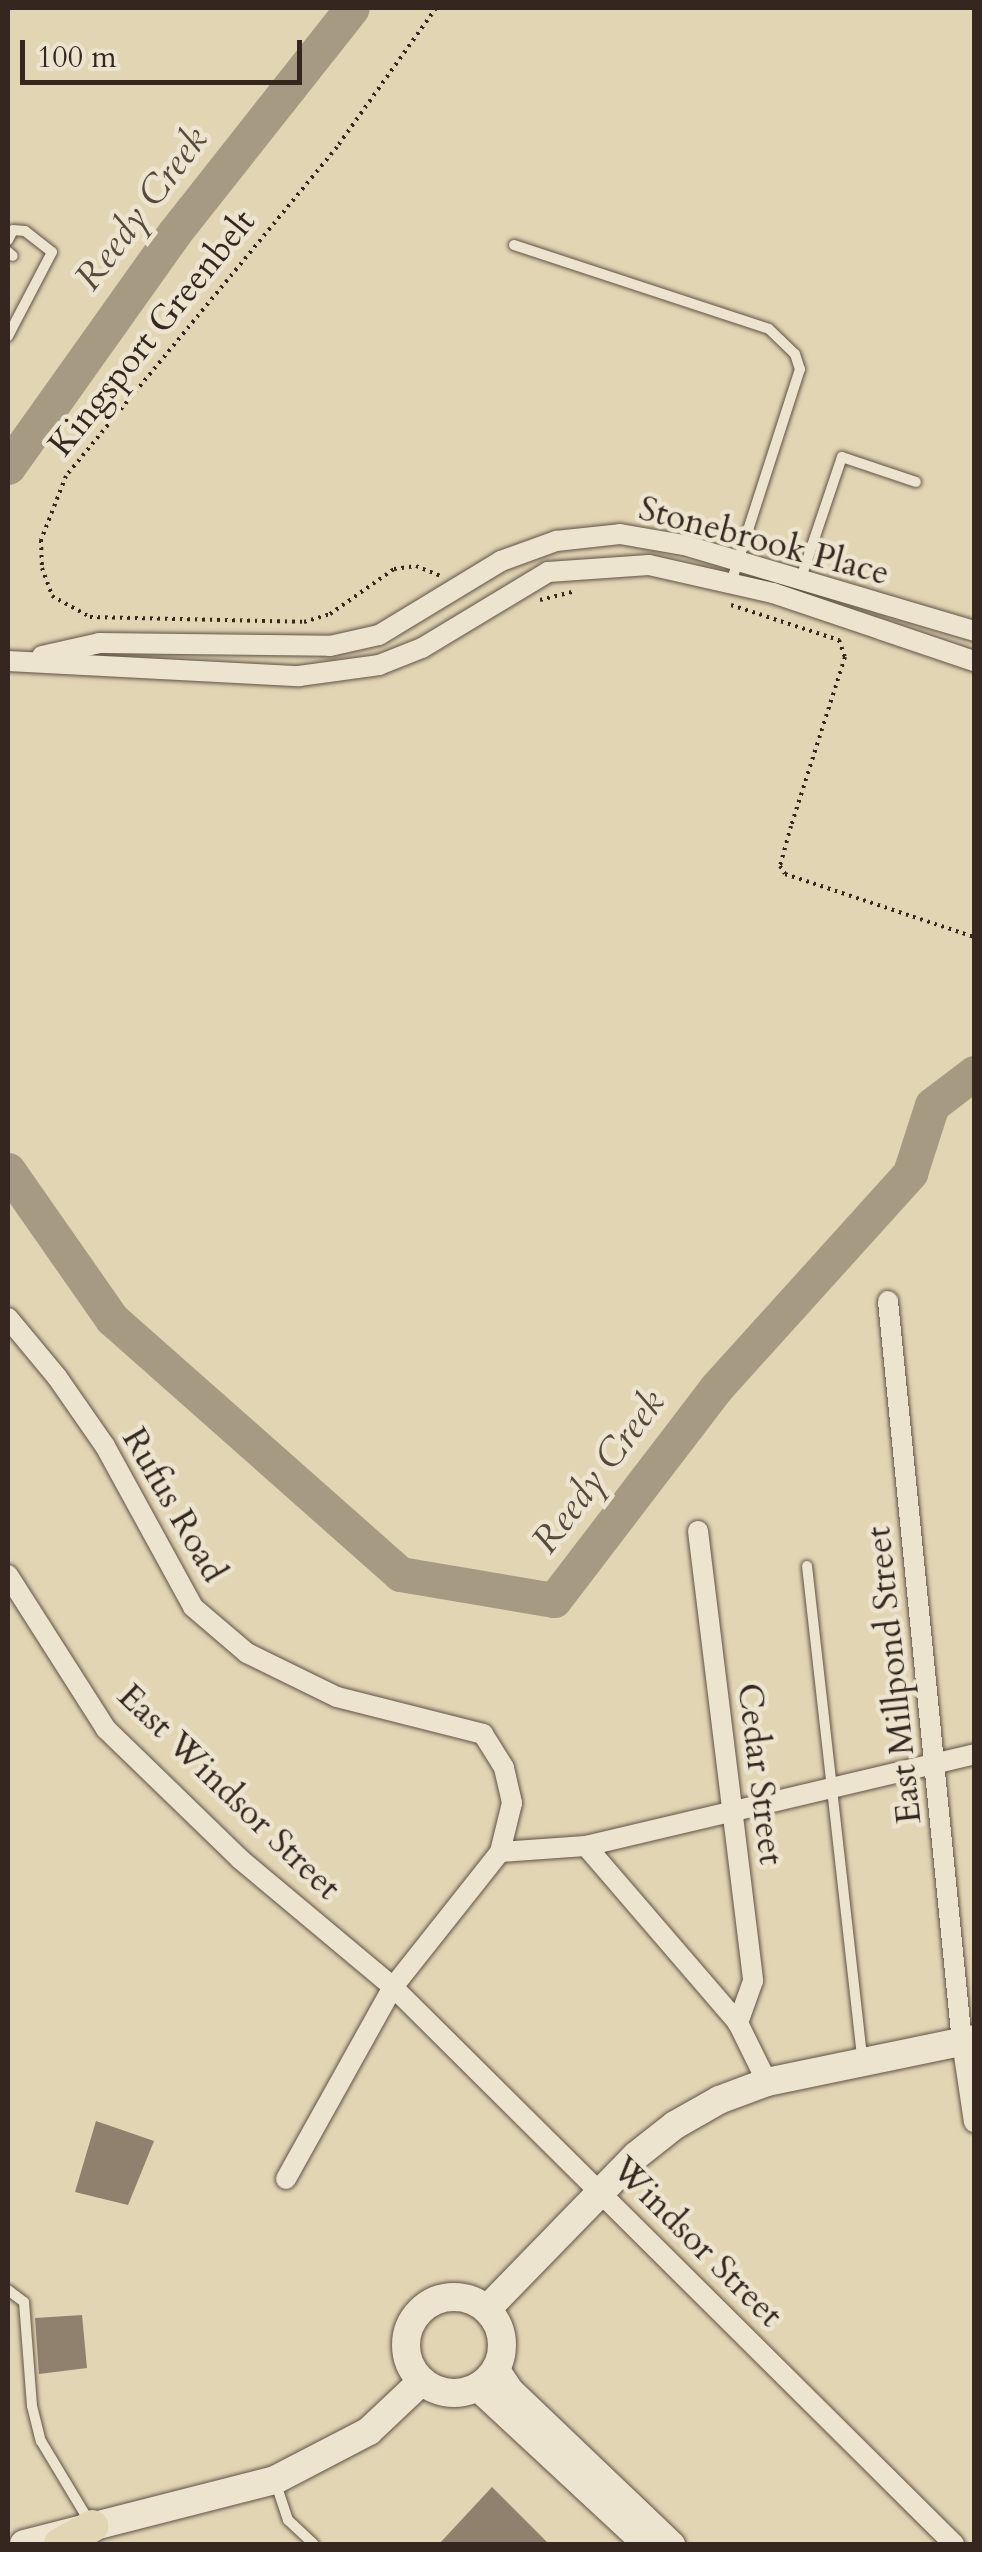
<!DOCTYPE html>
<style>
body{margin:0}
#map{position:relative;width:982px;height:2552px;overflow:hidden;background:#e2d5b4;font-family:Cardo,serif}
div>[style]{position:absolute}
.river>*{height:35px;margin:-17.5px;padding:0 17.5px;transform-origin:17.5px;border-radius:17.5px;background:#a79a82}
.building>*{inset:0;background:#8f816d}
.path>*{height:4px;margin-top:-2px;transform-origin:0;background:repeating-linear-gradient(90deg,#352720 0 2.5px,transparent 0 7.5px)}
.roads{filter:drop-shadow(0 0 2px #605245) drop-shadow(0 0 2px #605245)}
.service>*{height:10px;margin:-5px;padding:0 5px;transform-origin:5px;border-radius:5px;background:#ece4ce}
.minor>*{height:20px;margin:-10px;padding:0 10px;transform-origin:10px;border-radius:10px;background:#ece4ce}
.tertiary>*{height:25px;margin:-12.5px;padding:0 12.5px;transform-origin:12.5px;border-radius:12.5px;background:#ece4ce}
.secondary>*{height:28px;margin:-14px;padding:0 14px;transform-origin:14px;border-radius:14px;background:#ece4ce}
.secondary>.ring{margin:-14px;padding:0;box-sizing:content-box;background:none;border:28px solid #ece4ce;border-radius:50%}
.trunk>*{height:32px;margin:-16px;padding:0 16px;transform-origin:16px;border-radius:16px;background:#e2d5b4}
span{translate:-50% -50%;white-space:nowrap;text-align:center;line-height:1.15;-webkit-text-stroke:9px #ece4ce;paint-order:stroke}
.street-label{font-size:35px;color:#352720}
.water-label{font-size:38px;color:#574a3d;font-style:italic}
.frame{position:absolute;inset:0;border:10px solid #352720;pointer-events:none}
.scale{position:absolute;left:20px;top:40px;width:282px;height:45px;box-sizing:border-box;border:5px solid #352720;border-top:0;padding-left:12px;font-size:30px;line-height:35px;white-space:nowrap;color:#352720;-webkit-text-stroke:8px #ece4ce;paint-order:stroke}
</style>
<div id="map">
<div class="river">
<div style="left:8px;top:467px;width:288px;rotate:-54.6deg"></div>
<div style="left:175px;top:232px;width:285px;rotate:-51.7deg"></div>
<div style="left:8px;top:1170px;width:182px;rotate:55.1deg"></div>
<div style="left:112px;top:1319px;width:385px;rotate:41.5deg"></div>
<div style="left:400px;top:1574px;width:156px;rotate:9.6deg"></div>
<div style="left:554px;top:1600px;width:267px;rotate:-52.6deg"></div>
<div style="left:716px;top:1388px;width:290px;rotate:-47.9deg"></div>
<div style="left:910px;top:1173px;width:71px;rotate:-72.1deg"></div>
<div style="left:932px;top:1105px;width:53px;rotate:-37.3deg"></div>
</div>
<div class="building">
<div style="clip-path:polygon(96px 2121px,154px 2141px,128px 2205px,75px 2192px)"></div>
<div style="clip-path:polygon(82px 2315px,87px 2368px,39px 2374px,35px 2318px)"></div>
<div style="clip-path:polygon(492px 2487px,549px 2544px,439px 2544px)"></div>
</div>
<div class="path">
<div style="left:436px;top:8px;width:171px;rotate:125.5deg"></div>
<div style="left:337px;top:147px;width:426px;rotate:129.5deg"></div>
<div style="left:66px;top:476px;width:69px;rotate:111.3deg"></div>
<div style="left:41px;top:540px;width:28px;rotate:88deg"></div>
<div style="left:42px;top:568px;width:30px;rotate:70deg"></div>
<div style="left:52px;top:596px;width:43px;rotate:28.9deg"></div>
<div style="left:90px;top:617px;width:214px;rotate:1.3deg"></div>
<div style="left:304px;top:622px;width:27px;rotate:-17deg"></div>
<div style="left:330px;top:614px;width:78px;rotate:-35.1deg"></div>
<div style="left:394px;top:569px;width:22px;rotate:-8deg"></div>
<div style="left:416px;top:566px;width:27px;rotate:22deg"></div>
<div style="left:540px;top:600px;width:36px;rotate:-14deg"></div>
<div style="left:731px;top:605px;width:114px;rotate:18deg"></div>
<div style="left:839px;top:640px;width:18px;rotate:71deg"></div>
<div style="left:845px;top:657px;width:177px;rotate:107.7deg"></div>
<div style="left:791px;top:826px;width:41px;rotate:105.4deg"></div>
<div style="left:780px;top:866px;width:9px;rotate:58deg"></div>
<div style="left:785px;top:874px;width:199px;rotate:18.4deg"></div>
</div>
<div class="roads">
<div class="service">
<div style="left:8px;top:240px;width:11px;rotate:-63deg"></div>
<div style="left:13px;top:230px;width:12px;rotate:5deg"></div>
<div style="left:25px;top:231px;width:34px;rotate:38deg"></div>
<div style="left:52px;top:252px;width:95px;rotate:117.6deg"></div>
<div style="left:514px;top:245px;width:268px;rotate:18.2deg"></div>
<div style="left:769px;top:329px;width:36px;rotate:44deg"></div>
<div style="left:795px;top:354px;width:16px;rotate:72deg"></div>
<div style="left:800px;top:369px;width:225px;rotate:107.9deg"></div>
<div style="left:8px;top:252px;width:6px;rotate:39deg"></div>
<div style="left:800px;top:581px;width:131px;rotate:-71.3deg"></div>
<div style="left:842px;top:457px;width:78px;rotate:18.7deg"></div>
<div style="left:807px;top:1566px;width:497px;rotate:83.6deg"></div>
<div style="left:8px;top:2290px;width:20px;rotate:37deg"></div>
<div style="left:24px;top:2302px;width:104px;rotate:85.6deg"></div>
<div style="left:32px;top:2406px;width:36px;rotate:76deg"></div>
<div style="left:41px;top:2441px;width:93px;rotate:59deg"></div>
<div style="left:275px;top:2481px;width:41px;rotate:71.6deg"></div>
<div style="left:288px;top:2520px;width:35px;rotate:43deg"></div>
</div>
<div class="minor">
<div style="left:42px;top:656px;width:58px;rotate:-12.8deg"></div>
<div style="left:99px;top:643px;width:231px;rotate:0.7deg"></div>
<div style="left:330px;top:646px;width:50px;rotate:-12.7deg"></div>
<div style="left:379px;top:635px;width:143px;rotate:-31.2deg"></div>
<div style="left:501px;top:561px;width:59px;rotate:-20deg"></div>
<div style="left:556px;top:541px;width:64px;rotate:-6.2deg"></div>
<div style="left:620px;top:534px;width:65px;rotate:9.8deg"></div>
<div style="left:684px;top:545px;width:302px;rotate:16.5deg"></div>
<div style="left:8px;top:661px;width:291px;rotate:3deg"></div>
<div style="left:299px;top:676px;width:81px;rotate:-7.8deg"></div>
<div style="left:379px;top:665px;width:46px;rotate:-21.6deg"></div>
<div style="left:422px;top:648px;width:147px;rotate:-31.1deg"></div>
<div style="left:548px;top:572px;width:101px;rotate:-4deg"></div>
<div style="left:649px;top:565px;width:127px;rotate:12.7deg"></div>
<div style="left:773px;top:593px;width:212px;rotate:18.7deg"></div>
<div style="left:888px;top:1301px;width:745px;rotate:84.3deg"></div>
<div style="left:962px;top:2042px;width:81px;rotate:81.5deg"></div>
<div style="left:8px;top:1318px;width:77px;rotate:50.3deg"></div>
<div style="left:57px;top:1377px;width:84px;rotate:55.2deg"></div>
<div style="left:105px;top:1446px;width:183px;rotate:61.3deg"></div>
<div style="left:193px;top:1607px;width:71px;rotate:40.4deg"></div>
<div style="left:247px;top:1653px;width:100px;rotate:26.1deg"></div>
<div style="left:337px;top:1697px;width:151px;rotate:14.2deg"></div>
<div style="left:483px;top:1734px;width:40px;rotate:58deg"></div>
<div style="left:504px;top:1768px;width:36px;rotate:77deg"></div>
<div style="left:512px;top:1803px;width:50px;rotate:103.8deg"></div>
<div style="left:698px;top:1531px;width:453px;rotate:83deg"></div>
<div style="left:753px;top:1981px;width:45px;rotate:109.7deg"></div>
<div style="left:8px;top:1575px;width:183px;rotate:57.5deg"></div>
<div style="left:106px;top:1729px;width:187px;rotate:44.1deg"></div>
<div style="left:240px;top:1859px;width:199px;rotate:39.9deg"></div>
<div style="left:393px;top:1987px;width:791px;rotate:44.8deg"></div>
<div style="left:586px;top:1846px;width:399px;rotate:-13.3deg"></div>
<div style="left:286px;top:2179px;width:220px;rotate:-60.9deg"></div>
<div style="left:393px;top:1987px;width:172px;rotate:-51.6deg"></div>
<div style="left:500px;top:1852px;width:86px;rotate:-4deg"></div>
<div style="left:586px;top:1846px;width:233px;rotate:49.3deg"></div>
<div style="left:738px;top:2023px;width:66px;rotate:63.8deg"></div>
</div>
<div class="tertiary">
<div style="left:496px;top:2368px;width:27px;rotate:56deg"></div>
<div style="left:511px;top:2390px;width:223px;rotate:43.7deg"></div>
<div style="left:477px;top:2388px;width:229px;rotate:42.9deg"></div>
</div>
<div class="secondary">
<div class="ring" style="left:406px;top:2297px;width:68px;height:68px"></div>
<div style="left:487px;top:2309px;width:215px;rotate:-45.8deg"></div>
<div style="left:637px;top:2155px;width:48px;rotate:-38.3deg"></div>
<div style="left:675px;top:2125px;width:51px;rotate:-29.6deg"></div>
<div style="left:719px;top:2100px;width:51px;rotate:-20.6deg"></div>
<div style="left:767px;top:2082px;width:211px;rotate:-11.7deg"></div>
<div style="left:24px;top:2544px;width:259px;rotate:-14.3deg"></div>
<div style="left:275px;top:2480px;width:106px;rotate:-27.5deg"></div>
<div style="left:369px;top:2431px;width:73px;rotate:-43.3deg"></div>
</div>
<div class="trunk">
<div style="left:60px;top:2544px;width:37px;rotate:-29deg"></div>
</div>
</div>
<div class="street-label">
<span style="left:152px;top:333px;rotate:-51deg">Kingsport Greenbelt</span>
<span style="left:764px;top:541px;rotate:15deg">Stonebrook Place</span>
<span style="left:174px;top:1505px;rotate:60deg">Rufus Road</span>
<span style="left:894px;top:1675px;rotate:-96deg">East Millpond Street</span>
<span style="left:760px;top:1774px;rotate:83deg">Cedar Street</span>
<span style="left:229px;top:1792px;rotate:44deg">East Windsor Street</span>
<span style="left:697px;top:2242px;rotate:45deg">Windsor Street</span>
</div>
<div class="water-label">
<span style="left:142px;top:209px;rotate:-53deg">Reedy Creek</span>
<span style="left:599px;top:1472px;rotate:-53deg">Reedy Creek</span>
</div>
<div class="frame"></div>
<div class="scale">100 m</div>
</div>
